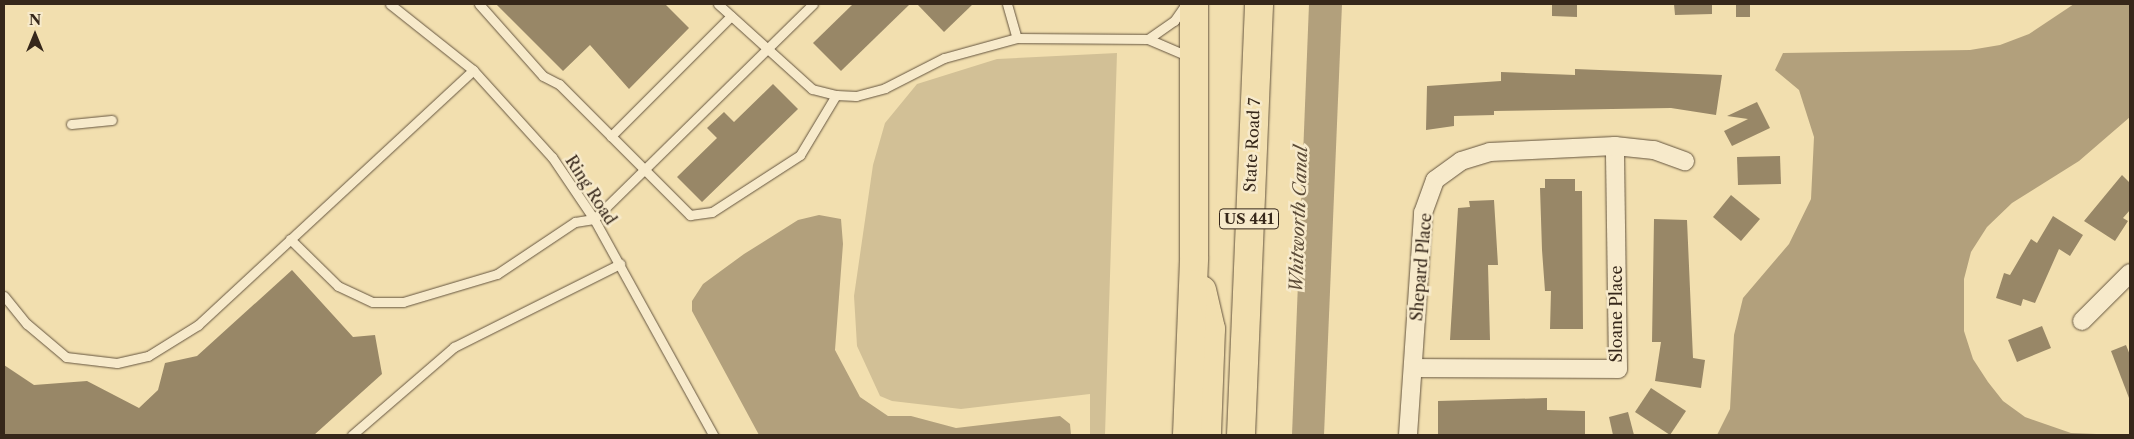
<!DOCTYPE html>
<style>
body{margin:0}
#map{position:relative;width:2134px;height:439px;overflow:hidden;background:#f2dfaf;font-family:"Libre Caslon Text",serif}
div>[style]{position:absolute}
.green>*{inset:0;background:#d2c096}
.water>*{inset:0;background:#b2a07c}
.building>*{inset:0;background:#988767}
.roads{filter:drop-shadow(0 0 1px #65553f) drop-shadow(0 0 1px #65553f)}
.service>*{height:9px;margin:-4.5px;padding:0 4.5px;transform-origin:4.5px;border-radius:4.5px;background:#f7eacb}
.minor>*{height:18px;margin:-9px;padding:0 9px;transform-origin:9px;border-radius:9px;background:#f7eacb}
.primary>*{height:28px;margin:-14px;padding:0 14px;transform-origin:14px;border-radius:14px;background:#f2dfaf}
span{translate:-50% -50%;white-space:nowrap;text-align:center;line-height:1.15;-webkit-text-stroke:5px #f7eacb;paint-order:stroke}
.shield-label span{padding:1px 4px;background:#f7eacb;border:1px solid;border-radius:4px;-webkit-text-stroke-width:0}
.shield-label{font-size:15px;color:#36271a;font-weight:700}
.street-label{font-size:16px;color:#36271a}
.water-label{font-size:18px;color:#5b4b37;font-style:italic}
.frame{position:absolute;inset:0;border:5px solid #36271a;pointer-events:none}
.north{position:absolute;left:10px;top:10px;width:50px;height:50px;-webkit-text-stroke:4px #f7eacb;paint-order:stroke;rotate:0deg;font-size:14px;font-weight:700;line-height:20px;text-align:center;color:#36271a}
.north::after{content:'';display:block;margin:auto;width:18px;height:22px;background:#36271a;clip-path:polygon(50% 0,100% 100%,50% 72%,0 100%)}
</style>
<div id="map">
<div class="green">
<div style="clip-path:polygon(1117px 53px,1105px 435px,1090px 435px,1090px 394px,961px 409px,892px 401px,880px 396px,857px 346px,854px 296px,873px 165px,885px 123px,917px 84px,997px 59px)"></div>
</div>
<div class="water">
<div style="clip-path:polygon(1309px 4px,1342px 4px,1324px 435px,1292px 435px)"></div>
<div style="clip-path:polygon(2074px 4px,2130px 4px,2130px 117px,2079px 161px,2012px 203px,1987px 227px,1971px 252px,1964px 279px,1964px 331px,1973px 359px,1988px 382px,2003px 401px,2025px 417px,2071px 433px,2122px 435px,1717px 435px,1730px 409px,1734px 335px,1743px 298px,1789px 244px,1811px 199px,1814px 137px,1799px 90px,1775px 70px,1783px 53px,1970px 50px,2000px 45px,2029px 34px)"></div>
<div style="clip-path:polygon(819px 215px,841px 219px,843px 244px,835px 350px,860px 397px,888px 416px,911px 416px,956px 428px,1060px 416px,1070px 424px,1071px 435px,759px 435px,692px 311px,692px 301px,703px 284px,744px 254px,798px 220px)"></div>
</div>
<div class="building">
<div style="clip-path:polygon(496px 4px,665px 4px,689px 28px,629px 89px,590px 45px,563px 71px)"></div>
<div style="clip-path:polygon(853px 4px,910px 4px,841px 71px,813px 43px)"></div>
<div style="clip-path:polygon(917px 4px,973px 4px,944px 32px)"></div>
<div style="clip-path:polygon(1552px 4px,1577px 4px,1577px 17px,1552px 16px)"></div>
<div style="clip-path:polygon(1674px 4px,1712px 4px,1712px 14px,1675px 15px)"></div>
<div style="clip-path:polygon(1736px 4px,1750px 4px,1750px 17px,1736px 17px)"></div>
<div style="clip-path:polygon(1575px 69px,1722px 75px,1716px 115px,1671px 108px,1494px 111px,1494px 115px,1454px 116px,1454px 126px,1426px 130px,1427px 86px,1501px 81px,1501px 72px,1575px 75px)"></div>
<div style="clip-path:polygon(773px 84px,798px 109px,702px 202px,677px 177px,717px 138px,707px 128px,724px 112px,734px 122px)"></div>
<div style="clip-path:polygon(1757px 102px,1770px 128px,1732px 146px,1724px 131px,1748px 119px,1727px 116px)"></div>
<div style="clip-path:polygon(1780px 156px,1781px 184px,1738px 185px,1737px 157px)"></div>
<div style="clip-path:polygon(2122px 175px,2130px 183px,2130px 210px,2123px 218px,2128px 221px,2115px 241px,2084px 221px)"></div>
<div style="clip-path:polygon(1545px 179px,1575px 179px,1575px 191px,1582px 191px,1583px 329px,1550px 329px,1551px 291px,1545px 291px,1542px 250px,1540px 188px,1545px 188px)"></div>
<div style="clip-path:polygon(1731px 195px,1760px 219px,1741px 241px,1713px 217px)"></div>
<div style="clip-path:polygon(1494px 200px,1498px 265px,1488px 265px,1490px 340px,1450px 340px,1458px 208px,1470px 207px,1469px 201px)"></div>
<div style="clip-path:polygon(2053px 216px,2083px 235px,2070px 256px,2059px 249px,2035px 303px,2023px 299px,2021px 306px,1996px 298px,2004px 273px,2010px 275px,2031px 239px,2037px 243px)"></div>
<div style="clip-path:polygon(1654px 219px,1687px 220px,1693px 358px,1705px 360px,1701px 388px,1655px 381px,1661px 342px,1652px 342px)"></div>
<div style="clip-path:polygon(292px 270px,353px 337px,375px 335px,382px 374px,314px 435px,4px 435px,4px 365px,34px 385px,87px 381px,139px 408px,158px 390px,165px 363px,197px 356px)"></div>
<div style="clip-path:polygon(2042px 326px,2051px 348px,2017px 362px,2008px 340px)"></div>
<div style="clip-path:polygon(2126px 345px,2130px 355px,2129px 398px,2111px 351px)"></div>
<div style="clip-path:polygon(1651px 388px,1686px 411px,1670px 435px,1635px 412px)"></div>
<div style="clip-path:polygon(1547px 398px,1547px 410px,1585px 411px,1585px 435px,1438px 435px,1438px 401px)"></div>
<div style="clip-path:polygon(1628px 412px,1634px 435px,1613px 435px,1609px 417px)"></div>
</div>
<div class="roads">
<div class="service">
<div style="left:390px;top:4px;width:106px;rotate:38.5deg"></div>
<div style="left:473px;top:70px;width:118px;rotate:47.8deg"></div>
<div style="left:552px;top:157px;width:75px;rotate:55.9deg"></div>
<div style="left:594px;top:219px;width:247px;rotate:61.1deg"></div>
<div style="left:479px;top:4px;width:96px;rotate:48.4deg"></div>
<div style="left:543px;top:76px;width:18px;rotate:27deg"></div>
<div style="left:559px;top:84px;width:74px;rotate:45deg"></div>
<div style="left:718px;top:4px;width:127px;rotate:42.1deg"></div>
<div style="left:812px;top:89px;width:25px;rotate:14deg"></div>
<div style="left:836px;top:95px;width:20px;rotate:3deg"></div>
<div style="left:856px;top:96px;width:30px;rotate:-15deg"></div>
<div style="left:885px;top:88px;width:66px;rotate:-27deg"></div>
<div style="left:944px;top:58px;width:76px;rotate:-15.3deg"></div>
<div style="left:1017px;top:38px;width:131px;rotate:0.4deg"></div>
<div style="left:1148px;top:39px;width:46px;rotate:23.2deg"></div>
<div style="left:1007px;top:4px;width:35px;rotate:74deg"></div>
<div style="left:731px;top:16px;width:170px;rotate:135deg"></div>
<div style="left:611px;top:136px;width:112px;rotate:45deg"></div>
<div style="left:690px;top:215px;width:22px;rotate:-8deg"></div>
<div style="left:712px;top:212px;width:105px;rotate:-32.9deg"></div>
<div style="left:800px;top:155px;width:70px;rotate:-59deg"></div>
<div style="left:1148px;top:39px;width:32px;rotate:-35deg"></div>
<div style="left:1174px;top:21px;width:21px;rotate:-55deg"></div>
<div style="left:71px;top:124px;width:41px;rotate:-5.6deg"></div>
<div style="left:290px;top:239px;width:67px;rotate:44.4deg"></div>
<div style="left:338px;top:286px;width:38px;rotate:25deg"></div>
<div style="left:373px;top:302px;width:30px"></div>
<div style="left:403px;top:302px;width:98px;rotate:-16.6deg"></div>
<div style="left:497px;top:274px;width:94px;rotate:-33.7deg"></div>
<div style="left:575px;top:222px;width:19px;rotate:-9deg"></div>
<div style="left:594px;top:219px;width:307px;rotate:-44.5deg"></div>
<div style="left:4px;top:296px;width:36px;rotate:51deg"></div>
<div style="left:27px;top:324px;width:51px;rotate:40.2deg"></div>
<div style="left:66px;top:357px;width:51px;rotate:6.7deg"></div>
<div style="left:117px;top:363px;width:32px;rotate:-13deg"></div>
<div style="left:148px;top:356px;width:59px;rotate:-31.8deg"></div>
<div style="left:198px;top:325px;width:375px;rotate:-42.8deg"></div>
<div style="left:352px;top:435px;width:135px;rotate:-40.8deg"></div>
<div style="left:454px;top:347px;width:186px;rotate:-26.6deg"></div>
</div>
<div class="minor">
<div style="left:2082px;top:321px;width:68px;rotate:-45deg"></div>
<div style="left:1414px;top:368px;width:204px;rotate:0.3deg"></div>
<div style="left:1618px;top:369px;width:223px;rotate:-90.8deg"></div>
<div style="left:1408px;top:435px;width:223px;rotate:-86.1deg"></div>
<div style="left:1423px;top:213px;width:35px;rotate:-70deg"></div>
<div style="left:1435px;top:180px;width:32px;rotate:-36deg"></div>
<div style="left:1461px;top:161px;width:30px;rotate:-17deg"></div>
<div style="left:1490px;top:152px;width:125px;rotate:-2.7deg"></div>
<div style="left:1615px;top:146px;width:39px;rotate:6deg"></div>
<div style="left:1654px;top:150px;width:33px;rotate:20deg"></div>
</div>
<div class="primary">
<div style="left:1202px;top:290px;width:40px;rotate:77deg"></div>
<div style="left:1211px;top:329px;width:106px;rotate:92.2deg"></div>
<div style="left:1187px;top:435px;width:178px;rotate:-87.7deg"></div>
<div style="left:1194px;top:257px;width:253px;rotate:-90deg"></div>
<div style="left:1241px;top:435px;width:431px;rotate:-87.6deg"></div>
</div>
</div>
<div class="shield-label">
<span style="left:1249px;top:219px">US 441</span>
</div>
<div class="street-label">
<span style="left:1252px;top:145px;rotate:-87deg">State Road 7</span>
<span style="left:591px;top:190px;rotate:57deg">Ring Road</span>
<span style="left:1421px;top:267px;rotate:-85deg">Shepard Place</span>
<span style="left:1616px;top:314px;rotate:-90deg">Sloane Place</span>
</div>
<div class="water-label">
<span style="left:1299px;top:219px;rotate:-88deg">Whitworth Canal</span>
</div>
<div class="frame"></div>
<div class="north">N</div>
</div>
